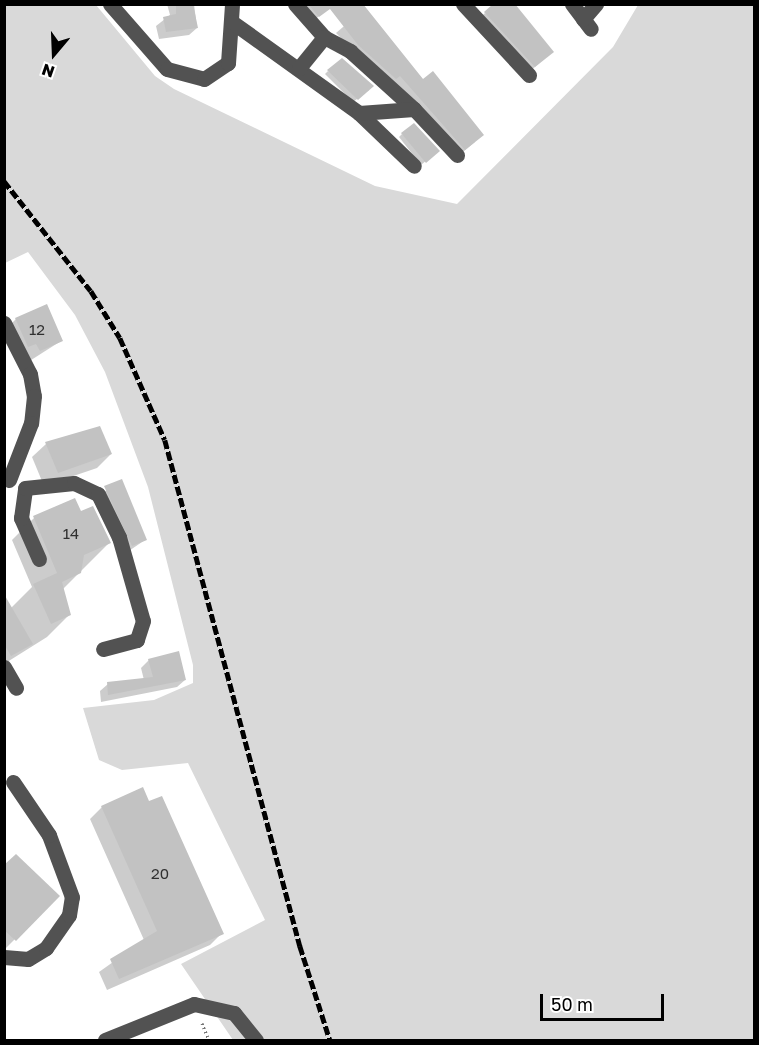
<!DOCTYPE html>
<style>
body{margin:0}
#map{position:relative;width:759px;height:1045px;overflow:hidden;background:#fff;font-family:"Golos Text",sans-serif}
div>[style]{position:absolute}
.green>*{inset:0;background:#d9d9d9}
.shadow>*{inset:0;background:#0003}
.building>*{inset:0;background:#c2c2c2}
.path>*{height:3px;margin-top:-1.5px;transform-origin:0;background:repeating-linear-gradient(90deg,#747474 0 1.5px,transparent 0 4.5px)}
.minor>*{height:15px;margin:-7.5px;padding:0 7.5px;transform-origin:7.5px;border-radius:7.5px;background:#525252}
.rail>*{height:4.5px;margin-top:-2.25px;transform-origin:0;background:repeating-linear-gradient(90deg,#000 0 9px,transparent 0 12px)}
span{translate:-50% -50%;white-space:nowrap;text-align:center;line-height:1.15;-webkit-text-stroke:4.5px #fff;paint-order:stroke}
.number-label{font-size:15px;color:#303030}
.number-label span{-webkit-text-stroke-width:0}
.frame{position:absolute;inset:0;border:6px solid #000;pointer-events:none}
.north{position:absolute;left:24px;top:24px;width:60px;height:60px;-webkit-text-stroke:4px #fff;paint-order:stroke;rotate:199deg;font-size:16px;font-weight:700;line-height:24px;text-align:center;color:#000}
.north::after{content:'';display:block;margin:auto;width:21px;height:27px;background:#000;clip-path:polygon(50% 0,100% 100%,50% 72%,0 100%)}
.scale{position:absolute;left:540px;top:994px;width:124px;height:27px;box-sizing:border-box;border:3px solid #000;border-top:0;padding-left:8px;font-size:18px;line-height:21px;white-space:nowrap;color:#000;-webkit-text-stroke:4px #fff;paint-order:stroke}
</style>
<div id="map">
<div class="green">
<div style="clip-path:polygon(5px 5px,96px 5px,155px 76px,174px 89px,375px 186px,457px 204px,613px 47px,638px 5px,754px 5px,754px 1040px,233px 1040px,181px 964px,265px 920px,188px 763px,122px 770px,99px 760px,83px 708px,154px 700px,193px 683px,193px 665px,148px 487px,105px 372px,75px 315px,28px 252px,5px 263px)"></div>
</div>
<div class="shadow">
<div style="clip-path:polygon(167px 4px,194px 4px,197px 28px,189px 35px,159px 39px,156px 26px,170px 15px)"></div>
<div style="clip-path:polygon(292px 4px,333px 4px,311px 23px)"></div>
<div style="clip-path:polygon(364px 9px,475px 142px,457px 157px,336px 33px)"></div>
<div style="clip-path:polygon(485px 13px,552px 52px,527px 74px,477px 20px)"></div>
<div style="clip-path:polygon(328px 71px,369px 90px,353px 102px,325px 74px)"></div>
<div style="clip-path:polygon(402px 134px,434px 154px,421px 165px,399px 137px)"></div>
<div style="clip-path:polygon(16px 319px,61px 341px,28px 362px,4px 331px)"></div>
<div style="clip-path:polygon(46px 444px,111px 454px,97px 468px,44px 486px,32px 457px)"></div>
<div style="clip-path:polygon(121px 481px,145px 540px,120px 557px,93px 499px)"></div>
<div style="clip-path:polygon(80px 513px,109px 543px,63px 589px,69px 615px,47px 637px,4px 664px,4px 597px,11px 608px,32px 587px,12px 540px,34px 518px)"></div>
<div style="clip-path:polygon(149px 660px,185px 680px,177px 687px,101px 702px,100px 691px,108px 684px,144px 680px,141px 668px)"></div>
<div style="clip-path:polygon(102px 807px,222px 933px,210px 945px,107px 990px,99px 972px,144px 940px,90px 819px)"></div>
<div style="clip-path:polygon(4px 867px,58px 896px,5px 949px,4px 949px)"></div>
</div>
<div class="building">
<div style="clip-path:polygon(176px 4px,193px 4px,198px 28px,166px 32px,163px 17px,176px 14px)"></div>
<div style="clip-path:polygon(308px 4px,363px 4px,423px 79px,433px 71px,484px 135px,465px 150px,400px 76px,396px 79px,358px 45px,330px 9px,319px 17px)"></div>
<div style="clip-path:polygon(493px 4px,515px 4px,554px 52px,535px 67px,484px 12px)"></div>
<div style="clip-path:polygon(342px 58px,374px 86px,358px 100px,327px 70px)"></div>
<div style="clip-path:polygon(414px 123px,440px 151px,426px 163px,401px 133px)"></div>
<div style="clip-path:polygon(47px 304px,63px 341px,40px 351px,36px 344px,28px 347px,15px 318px)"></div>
<div style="clip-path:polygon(100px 426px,112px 454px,58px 473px,45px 442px)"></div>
<div style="clip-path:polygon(122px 479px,147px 540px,132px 546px,104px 486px)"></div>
<div style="clip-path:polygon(75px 498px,81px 511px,93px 506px,111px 543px,84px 555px,81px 573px,62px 582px,71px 615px,51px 624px,33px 584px,57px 573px,33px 516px)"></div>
<div style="clip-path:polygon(4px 594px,33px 644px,11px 656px,4px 644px)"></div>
<div style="clip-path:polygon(179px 651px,186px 680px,108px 695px,107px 682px,153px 677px,148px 659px)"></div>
<div style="clip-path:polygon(143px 787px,149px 801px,162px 796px,224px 934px,119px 979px,110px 959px,157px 931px,101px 806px)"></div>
<div style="clip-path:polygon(16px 854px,60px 896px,16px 941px,4px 930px,4px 865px)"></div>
</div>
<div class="path">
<div style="left:202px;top:1023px;width:18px;rotate:68deg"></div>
</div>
<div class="minor">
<div style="left:110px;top:4px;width:86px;rotate:48.8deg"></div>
<div style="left:167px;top:69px;width:38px;rotate:15deg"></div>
<div style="left:204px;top:79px;width:29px;rotate:-34deg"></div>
<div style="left:228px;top:63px;width:59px;rotate:-86.1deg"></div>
<div style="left:295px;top:4px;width:44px;rotate:48.7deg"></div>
<div style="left:324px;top:37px;width:30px;rotate:28deg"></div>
<div style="left:350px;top:51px;width:86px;rotate:42.2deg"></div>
<div style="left:414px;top:109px;width:63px;rotate:46.9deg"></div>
<div style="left:463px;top:4px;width:97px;rotate:47.1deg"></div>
<div style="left:572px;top:4px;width:31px;rotate:53deg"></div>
<div style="left:583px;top:19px;width:20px;rotate:-49deg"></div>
<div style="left:232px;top:22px;width:156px;rotate:35.6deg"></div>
<div style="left:359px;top:113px;width:76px;rotate:43.9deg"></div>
<div style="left:299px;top:68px;width:40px;rotate:-51deg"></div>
<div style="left:359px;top:113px;width:55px;rotate:-4.2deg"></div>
<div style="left:4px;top:323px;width:57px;rotate:63deg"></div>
<div style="left:30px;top:374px;width:22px;rotate:80deg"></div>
<div style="left:34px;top:396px;width:27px;rotate:96deg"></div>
<div style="left:31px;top:423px;width:61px;rotate:111.1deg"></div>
<div style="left:39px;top:559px;width:45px;rotate:-113.7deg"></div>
<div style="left:21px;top:518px;width:30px;rotate:-82deg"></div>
<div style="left:25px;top:488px;width:49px;rotate:-5.8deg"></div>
<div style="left:74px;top:483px;width:26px;rotate:25deg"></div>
<div style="left:98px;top:494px;width:48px;rotate:64deg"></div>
<div style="left:119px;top:537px;width:87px;rotate:74.1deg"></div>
<div style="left:143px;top:621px;width:20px;rotate:108deg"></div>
<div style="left:137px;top:640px;width:35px;rotate:165deg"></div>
<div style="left:4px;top:667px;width:24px;rotate:60deg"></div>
<div style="left:4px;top:957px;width:24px;rotate:5deg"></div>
<div style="left:28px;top:959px;width:21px;rotate:-31deg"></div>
<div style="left:46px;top:948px;width:40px;rotate:-55.1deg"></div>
<div style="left:69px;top:915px;width:18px;rotate:-81deg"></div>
<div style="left:72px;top:897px;width:66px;rotate:-110.4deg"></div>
<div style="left:49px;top:835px;width:64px;rotate:-124.2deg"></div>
<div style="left:105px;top:1040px;width:96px;rotate:-22deg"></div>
<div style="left:194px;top:1004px;width:41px;rotate:12.7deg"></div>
<div style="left:234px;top:1013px;width:35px;rotate:51deg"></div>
</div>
<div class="rail">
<div style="left:4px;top:181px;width:140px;rotate:51.7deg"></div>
<div style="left:91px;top:291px;width:55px;rotate:58.3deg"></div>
<div style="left:120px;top:338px;width:111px;rotate:66.2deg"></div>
<div style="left:165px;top:440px;width:524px;rotate:75.06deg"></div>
<div style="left:300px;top:946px;width:99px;rotate:72.3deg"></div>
</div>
<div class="number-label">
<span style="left:37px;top:330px">12</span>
<span style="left:71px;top:534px">14</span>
<span style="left:160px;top:874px">20</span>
</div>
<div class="frame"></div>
<div class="north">N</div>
<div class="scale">50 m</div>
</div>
